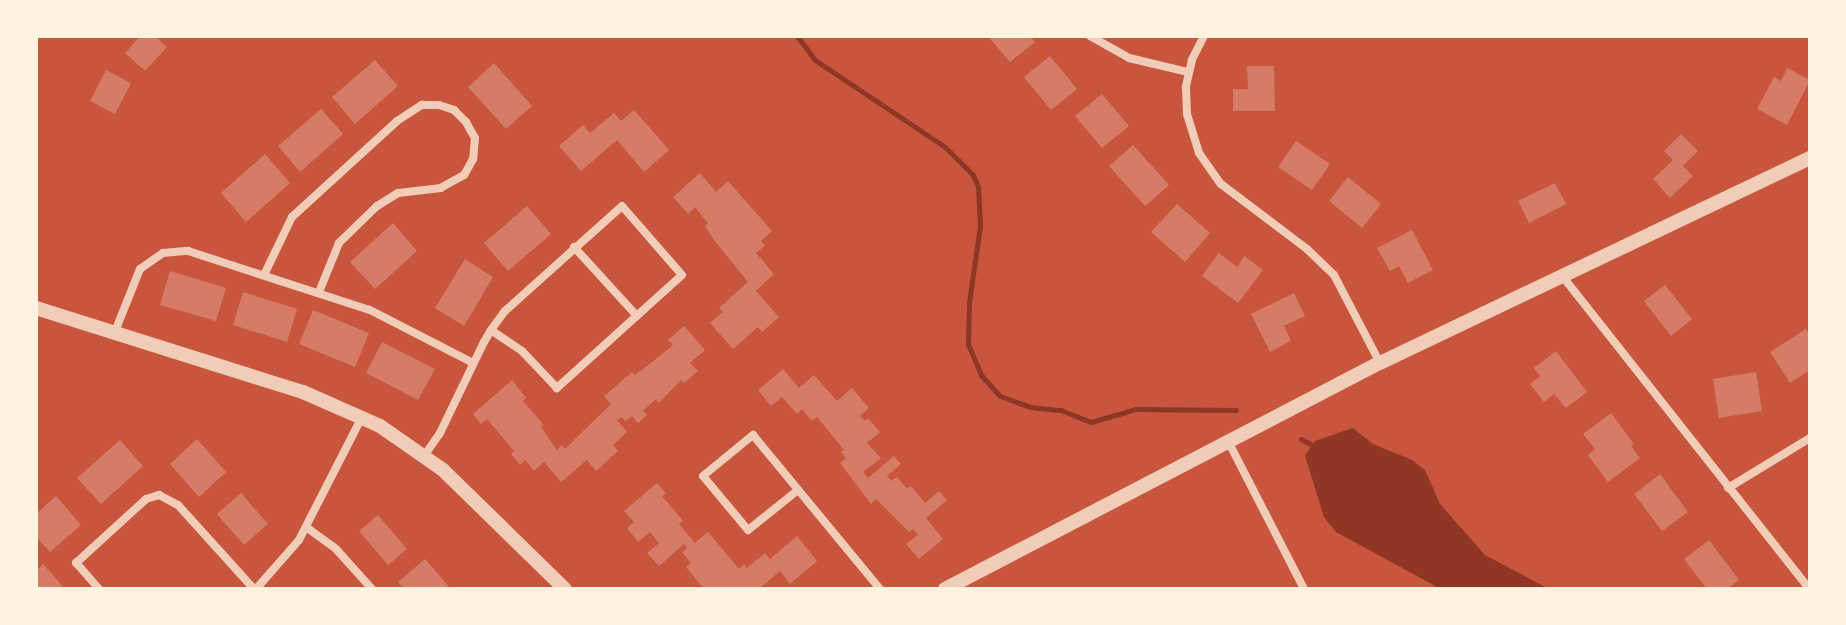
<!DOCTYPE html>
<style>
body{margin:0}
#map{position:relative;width:1846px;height:625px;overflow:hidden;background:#c8553d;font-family:Inter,sans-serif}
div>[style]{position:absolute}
.water>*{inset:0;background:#8f3625}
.stream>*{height:5px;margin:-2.5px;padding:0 2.5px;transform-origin:2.5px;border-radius:2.5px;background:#8f3625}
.building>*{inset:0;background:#d67c66}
.minor>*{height:8px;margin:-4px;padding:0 4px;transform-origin:4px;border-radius:4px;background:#f1ccb7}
.tertiary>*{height:14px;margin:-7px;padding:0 7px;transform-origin:7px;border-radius:7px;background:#f1ccb7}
span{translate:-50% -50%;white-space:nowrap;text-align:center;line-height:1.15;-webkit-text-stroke:7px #fff3e0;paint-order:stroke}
.frame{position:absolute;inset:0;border:38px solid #fff3e0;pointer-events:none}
</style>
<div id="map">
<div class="water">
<div style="clip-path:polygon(1353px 428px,1373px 444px,1412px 460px,1425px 470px,1440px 504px,1485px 555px,1549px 589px,1437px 587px,1336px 532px,1324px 517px,1305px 456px,1315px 441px)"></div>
</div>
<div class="stream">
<div style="left:797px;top:36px;width:30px;rotate:53deg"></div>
<div style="left:815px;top:60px;width:156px;rotate:33.8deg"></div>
<div style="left:945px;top:147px;width:40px;rotate:45deg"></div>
<div style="left:973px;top:175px;width:13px;rotate:67deg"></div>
<div style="left:978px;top:187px;width:39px;rotate:87deg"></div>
<div style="left:980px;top:226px;width:77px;rotate:98.2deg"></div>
<div style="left:969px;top:302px;width:42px;rotate:91.4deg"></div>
<div style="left:968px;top:344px;width:34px;rotate:67deg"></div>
<div style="left:981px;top:375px;width:28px;rotate:48deg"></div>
<div style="left:1000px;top:396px;width:32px;rotate:20deg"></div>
<div style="left:1030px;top:407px;width:31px;rotate:6deg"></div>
<div style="left:1061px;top:410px;width:32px;rotate:22deg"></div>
<div style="left:1091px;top:422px;width:47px;rotate:-16.1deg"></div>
<div style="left:1136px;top:409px;width:100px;rotate:0.6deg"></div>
<div style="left:1301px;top:439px;width:17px;rotate:28deg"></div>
</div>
<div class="building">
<div style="clip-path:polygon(140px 36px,155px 36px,167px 47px,145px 71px,125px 53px)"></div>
<div style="clip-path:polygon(988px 36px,1030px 36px,1035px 42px,1010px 62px)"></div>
<div style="clip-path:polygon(1050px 56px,1077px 89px,1051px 110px,1024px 77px)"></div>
<div style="clip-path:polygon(375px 60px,398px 86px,355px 124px,332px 97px)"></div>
<div style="clip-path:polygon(494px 63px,532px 106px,506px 129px,468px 87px)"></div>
<div style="clip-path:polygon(1247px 66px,1274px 66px,1275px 111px,1233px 111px,1233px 89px,1248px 89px)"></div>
<div style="clip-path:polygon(1787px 68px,1810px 80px,1787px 125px,1757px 109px,1774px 77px,1781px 81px)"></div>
<div style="clip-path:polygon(106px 70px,131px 83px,115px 114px,90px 101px)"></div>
<div style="clip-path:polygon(1102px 94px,1129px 126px,1102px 148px,1075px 116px)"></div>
<div style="clip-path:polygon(321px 109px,343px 134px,300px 172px,278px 146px)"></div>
<div style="clip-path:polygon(634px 110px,669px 150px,644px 172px,617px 140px,581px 171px,559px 146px,583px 125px,590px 133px,614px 113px,621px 121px)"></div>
<div style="clip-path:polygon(1681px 134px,1698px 151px,1683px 166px,1693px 176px,1670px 198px,1653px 179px,1673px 160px,1664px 151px)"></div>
<div style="clip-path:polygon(1296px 141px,1330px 164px,1312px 190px,1278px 167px)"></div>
<div style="clip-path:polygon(1133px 145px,1169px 185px,1145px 206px,1109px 166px)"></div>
<div style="clip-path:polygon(265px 154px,290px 183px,246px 222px,221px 193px)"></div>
<div style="clip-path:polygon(700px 173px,716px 192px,728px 181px,772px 231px,761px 241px,765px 245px,756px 253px,774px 274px,756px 291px,779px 317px,762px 332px,758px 327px,733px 349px,710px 323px,723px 312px,719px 308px,748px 282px,714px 240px,705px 226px,708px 223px,695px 207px,688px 214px,673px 197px)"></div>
<div style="clip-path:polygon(1348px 177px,1381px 204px,1362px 228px,1329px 201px)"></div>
<div style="clip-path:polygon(1555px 183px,1566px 204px,1529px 223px,1518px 201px)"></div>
<div style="clip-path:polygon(1177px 204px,1210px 233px,1185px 262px,1151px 232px)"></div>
<div style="clip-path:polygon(527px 206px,551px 234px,508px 271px,484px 243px)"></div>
<div style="clip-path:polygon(393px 223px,417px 251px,375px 289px,350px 262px)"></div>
<div style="clip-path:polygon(1412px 230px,1433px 270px,1408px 283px,1399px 266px,1390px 271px,1377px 248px)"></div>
<div style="clip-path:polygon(1219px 253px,1237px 267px,1244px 256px,1263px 270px,1238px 303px,1202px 276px)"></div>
<div style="clip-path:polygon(465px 259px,493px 277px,464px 326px,435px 308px)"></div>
<div style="clip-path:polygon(170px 271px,226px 288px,216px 321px,160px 305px)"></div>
<div style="clip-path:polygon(1665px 285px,1692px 319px,1671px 336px,1644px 301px)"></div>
<div style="clip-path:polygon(243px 292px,297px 309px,287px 342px,233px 325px)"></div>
<div style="clip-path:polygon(1294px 293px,1305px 316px,1284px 326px,1291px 341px,1270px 352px,1251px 314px)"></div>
<div style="clip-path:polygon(313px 310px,369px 333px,355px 367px,299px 344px)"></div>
<div style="clip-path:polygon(684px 326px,705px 350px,690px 363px,698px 371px,684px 383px,681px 380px,659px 403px,656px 399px,643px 411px,647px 415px,638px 423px,632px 416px,625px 421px,622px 417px,617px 420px,627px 432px,613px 445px,618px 451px,596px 471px,587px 460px,561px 482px,544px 462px,534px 471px,525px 460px,520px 465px,511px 454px,514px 451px,487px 419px,481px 424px,473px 414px,512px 380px,526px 398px,523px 401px,544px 425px,541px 427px,554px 446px,557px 450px,562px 445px,565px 449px,611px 404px,604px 396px,632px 372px,635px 375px,656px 359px,673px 345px,668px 340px)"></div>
<div style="clip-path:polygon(1806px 329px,1810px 335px,1810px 370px,1790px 383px,1770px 352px)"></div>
<div style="clip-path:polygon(382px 342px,435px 369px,418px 400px,366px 373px)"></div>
<div style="clip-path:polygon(1556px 351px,1587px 392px,1566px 408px,1554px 394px,1544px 402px,1530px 384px,1540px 376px,1534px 368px)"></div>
<div style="clip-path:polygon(783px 369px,799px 388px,814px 375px,837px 401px,852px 388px,869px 408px,860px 416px,865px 421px,868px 418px,880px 432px,867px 443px,881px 458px,863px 472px,868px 478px,894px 456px,901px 464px,887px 476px,891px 481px,897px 477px,907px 489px,911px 486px,925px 503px,939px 491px,947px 500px,926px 518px,943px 539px,919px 559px,906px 544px,918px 535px,913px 529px,909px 532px,876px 499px,871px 504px,840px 463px,846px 458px,841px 452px,844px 450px,817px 417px,812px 421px,802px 409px,797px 414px,782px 397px,771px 406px,758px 390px)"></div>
<div style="clip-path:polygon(1756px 372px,1762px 411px,1719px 418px,1713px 379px)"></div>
<div style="clip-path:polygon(1611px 413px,1634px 444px,1631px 446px,1640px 458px,1608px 482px,1588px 455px,1595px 449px,1583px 434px)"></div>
<div style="clip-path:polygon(197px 439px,226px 472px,199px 497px,170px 464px)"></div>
<div style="clip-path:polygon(120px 440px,143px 466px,101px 504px,77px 478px)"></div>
<div style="clip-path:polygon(1660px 474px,1688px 512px,1662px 531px,1634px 494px)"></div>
<div style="clip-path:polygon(657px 483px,666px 493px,662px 496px,683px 521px,679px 524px,695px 543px,708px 532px,739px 569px,744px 564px,747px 568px,765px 553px,770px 559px,797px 536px,817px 561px,790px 584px,780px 571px,759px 589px,704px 589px,686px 567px,691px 563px,682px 552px,687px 548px,684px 544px,659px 566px,647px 553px,659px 543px,650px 532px,638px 542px,627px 528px,634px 522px,624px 511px)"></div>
<div style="clip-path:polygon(241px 493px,268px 524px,244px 545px,217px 514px)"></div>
<div style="clip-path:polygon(56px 496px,81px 525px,50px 552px,36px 537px,36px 514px)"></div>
<div style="clip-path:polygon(378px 515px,407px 549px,388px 565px,359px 531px)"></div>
<div style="clip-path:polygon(1709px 540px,1739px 580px,1727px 589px,1707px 589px,1684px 559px)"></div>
<div style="clip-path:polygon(425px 559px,451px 589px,405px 589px,398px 582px)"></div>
<div style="clip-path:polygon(43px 564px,52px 574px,65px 589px,36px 589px,36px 571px)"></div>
</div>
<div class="minor">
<div style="left:1090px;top:36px;width:45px;rotate:29.4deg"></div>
<div style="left:1129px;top:58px;width:61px;rotate:13.3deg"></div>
<div style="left:1204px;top:36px;width:27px;rotate:117deg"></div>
<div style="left:1192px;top:60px;width:28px;rotate:103deg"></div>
<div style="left:1186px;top:87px;width:27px;rotate:88deg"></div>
<div style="left:1187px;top:114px;width:41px;rotate:72.9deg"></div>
<div style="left:1199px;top:153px;width:38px;rotate:55deg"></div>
<div style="left:1221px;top:184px;width:108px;rotate:37.1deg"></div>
<div style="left:1307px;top:249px;width:37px;rotate:44deg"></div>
<div style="left:1334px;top:275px;width:99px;rotate:62.4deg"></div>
<div style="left:574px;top:247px;width:93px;rotate:47.6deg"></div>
<div style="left:265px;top:273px;width:62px;rotate:-64.3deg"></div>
<div style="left:292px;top:217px;width:142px;rotate:-42.4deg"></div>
<div style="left:397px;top:121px;width:30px;rotate:-33deg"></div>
<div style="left:422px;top:105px;width:17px"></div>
<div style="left:439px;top:105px;width:16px;rotate:18deg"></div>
<div style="left:454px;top:110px;width:17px;rotate:45deg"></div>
<div style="left:466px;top:122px;width:18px;rotate:61deg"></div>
<div style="left:475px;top:138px;width:21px;rotate:95deg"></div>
<div style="left:473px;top:159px;width:18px;rotate:119deg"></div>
<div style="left:464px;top:175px;width:26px;rotate:151deg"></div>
<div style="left:441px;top:188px;width:43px;rotate:173.4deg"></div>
<div style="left:398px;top:193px;width:25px;rotate:148deg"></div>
<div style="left:377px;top:206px;width:53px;rotate:135.8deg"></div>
<div style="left:339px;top:243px;width:53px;rotate:112.2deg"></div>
<div style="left:1563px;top:277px;width:397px;rotate:51.7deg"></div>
<div style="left:114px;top:334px;width:70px;rotate:-68.2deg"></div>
<div style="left:140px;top:269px;width:28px;rotate:-35deg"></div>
<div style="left:163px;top:253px;width:25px;rotate:-5deg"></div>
<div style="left:188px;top:251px;width:191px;rotate:18deg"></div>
<div style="left:370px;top:310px;width:116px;rotate:27.2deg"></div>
<div style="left:1228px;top:441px;width:166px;rotate:62.8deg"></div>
<div style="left:424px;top:456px;width:28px;rotate:-55deg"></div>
<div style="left:440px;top:433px;width:101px;rotate:-64.2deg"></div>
<div style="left:484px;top:342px;width:14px;rotate:-60deg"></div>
<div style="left:491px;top:330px;width:24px;rotate:-54deg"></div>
<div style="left:505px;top:311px;width:157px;rotate:-41.9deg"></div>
<div style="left:622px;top:206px;width:91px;rotate:49deg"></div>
<div style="left:682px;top:275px;width:169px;rotate:137.9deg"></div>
<div style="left:557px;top:388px;width:51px;rotate:-133.4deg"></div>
<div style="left:522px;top:351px;width:37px;rotate:-146deg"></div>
<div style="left:1728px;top:488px;width:96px;rotate:-31.4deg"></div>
<div style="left:798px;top:490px;width:64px;rotate:141.3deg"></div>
<div style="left:748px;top:530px;width:70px;rotate:-129.8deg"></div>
<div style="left:703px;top:476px;width:65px;rotate:-39.4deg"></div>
<div style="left:753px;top:435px;width:200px;rotate:50.5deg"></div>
<div style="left:306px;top:527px;width:37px;rotate:36deg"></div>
<div style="left:336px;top:549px;width:54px;rotate:48deg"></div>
<div style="left:99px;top:589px;width:35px;rotate:-131deg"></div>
<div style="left:76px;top:563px;width:95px;rotate:-42.4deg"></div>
<div style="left:146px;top:499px;width:14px;rotate:-17deg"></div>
<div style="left:159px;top:495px;width:21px;rotate:28deg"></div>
<div style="left:178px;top:505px;width:113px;rotate:47.9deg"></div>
<div style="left:256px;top:589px;width:65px;rotate:-48.7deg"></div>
<div style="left:299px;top:540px;width:138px;rotate:-62.9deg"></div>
</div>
<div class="tertiary">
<div style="left:36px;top:308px;width:280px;rotate:17.5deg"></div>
<div style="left:303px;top:392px;width:84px;rotate:23.8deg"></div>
<div style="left:380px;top:426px;width:77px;rotate:34.9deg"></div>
<div style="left:443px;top:470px;width:170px;rotate:44.3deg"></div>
<div style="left:945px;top:589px;width:490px;rotate:-27.5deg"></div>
<div style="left:1380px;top:363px;width:476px;rotate:-25.5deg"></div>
</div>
<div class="frame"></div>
</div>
